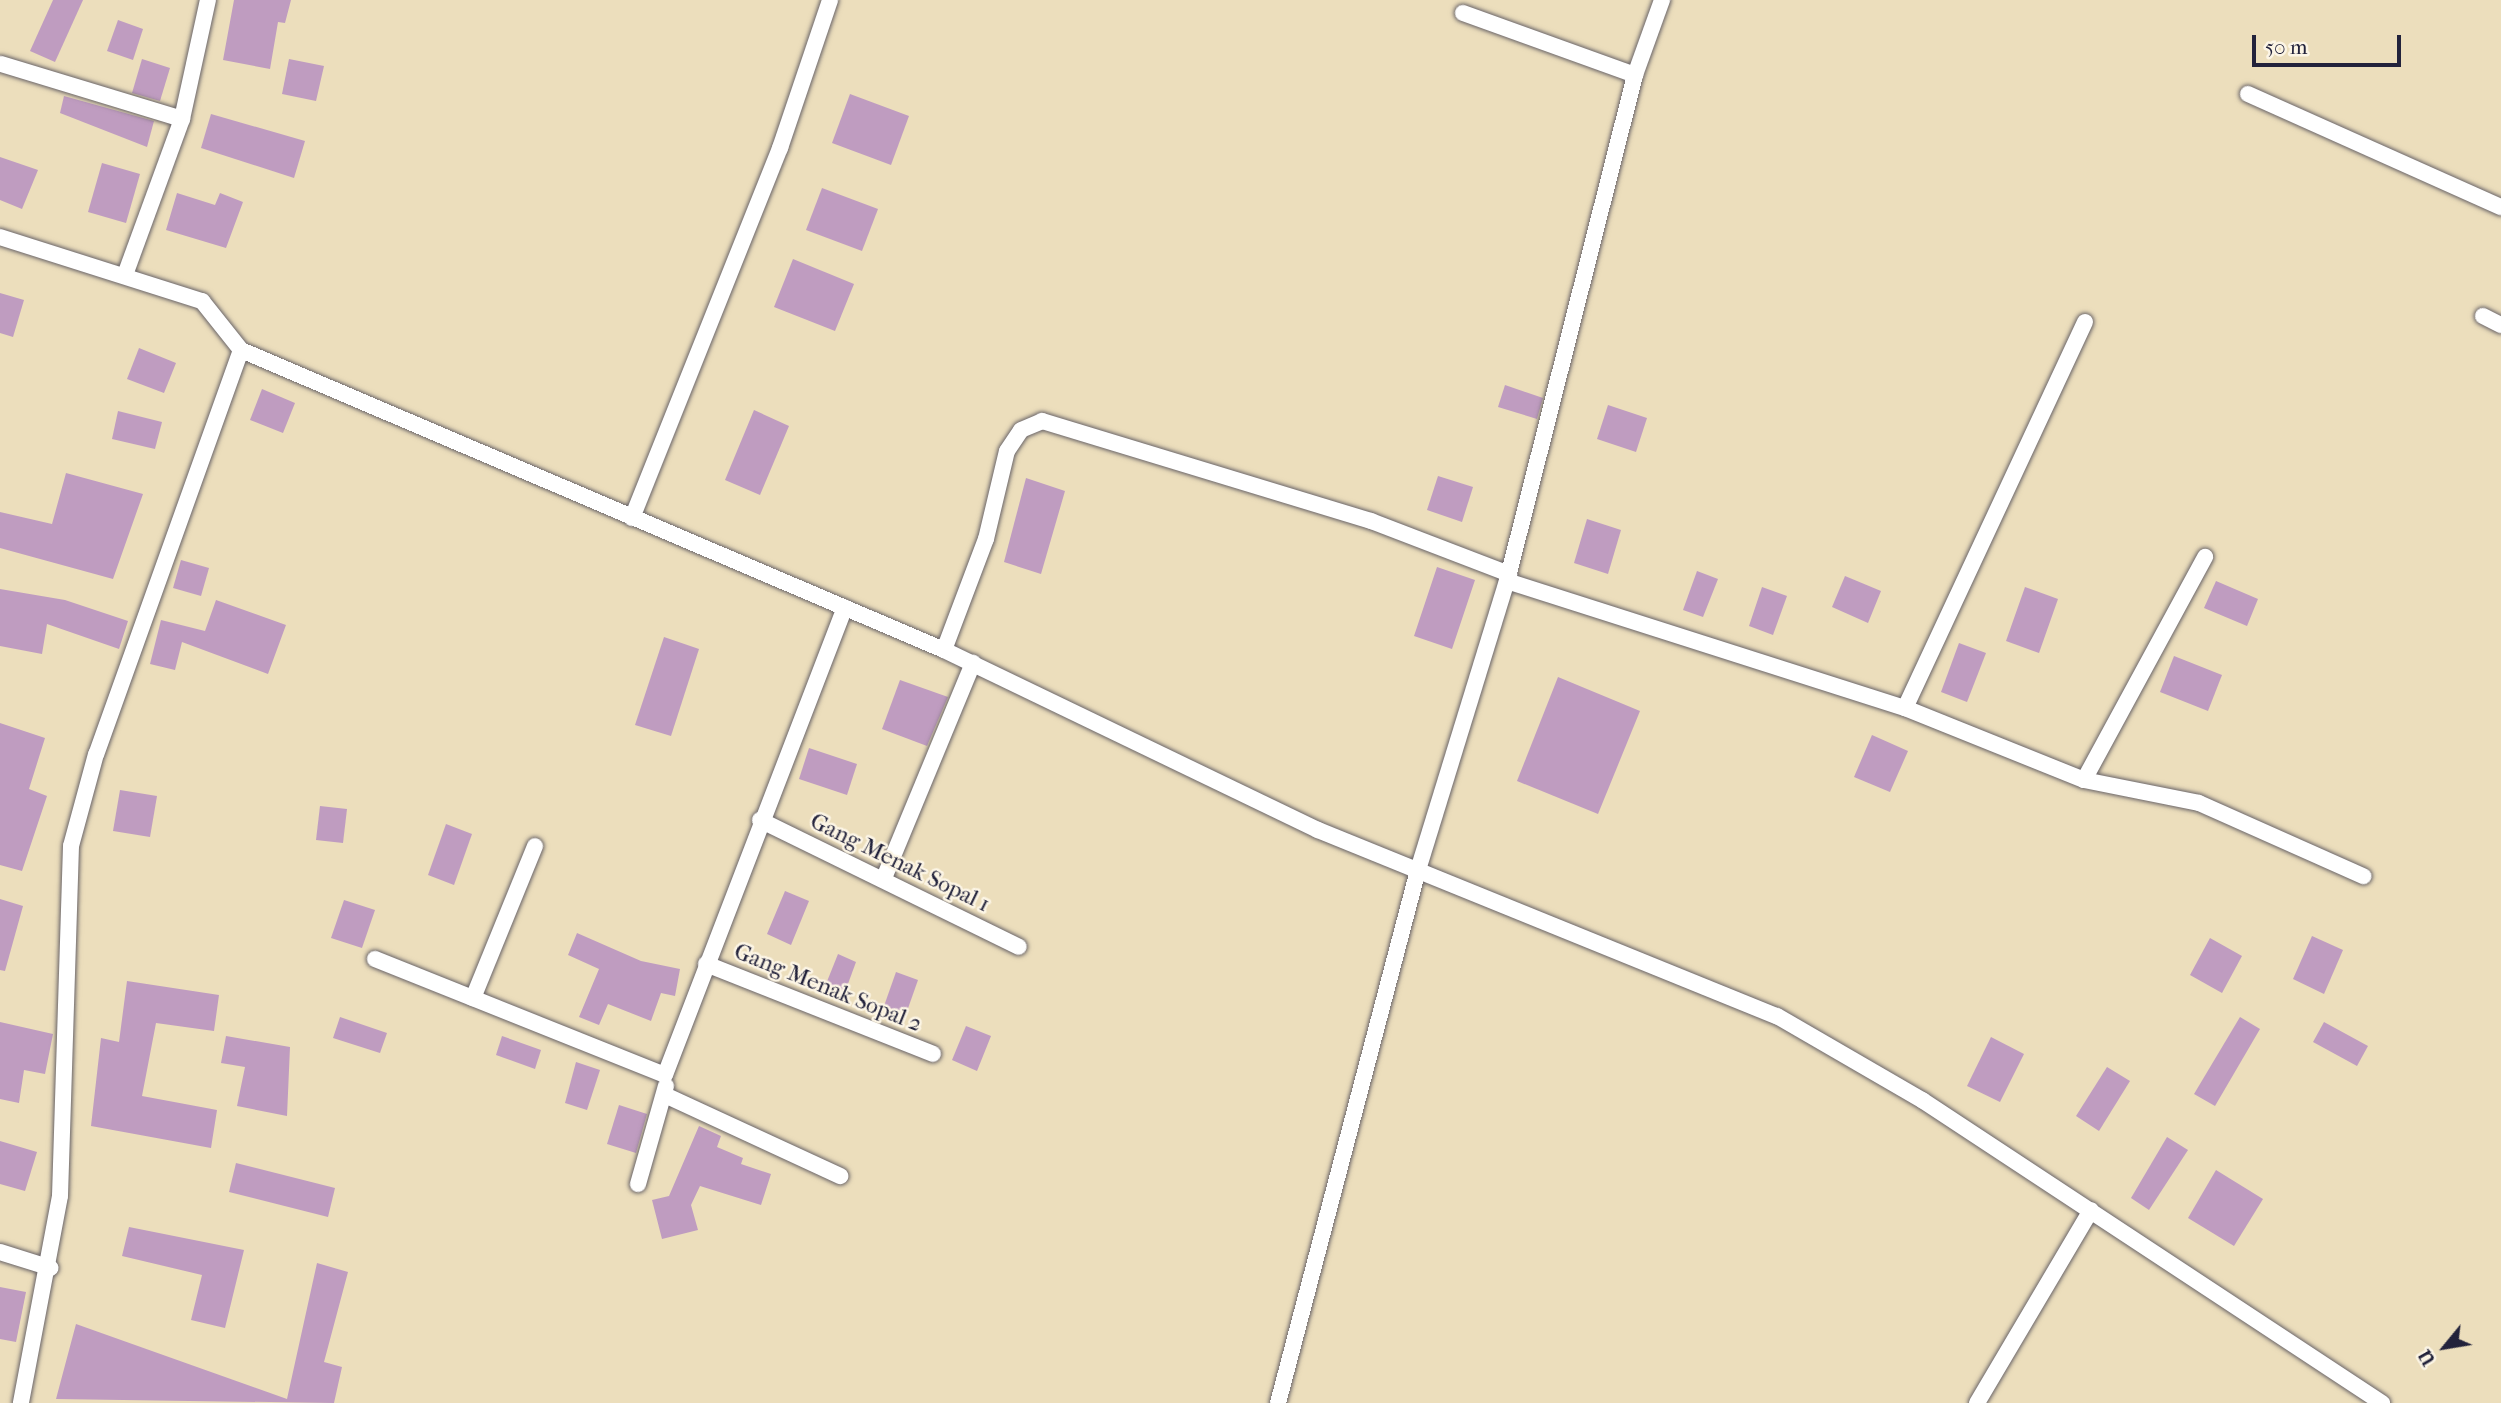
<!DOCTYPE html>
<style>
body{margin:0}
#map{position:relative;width:2501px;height:1403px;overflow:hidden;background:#ecdebc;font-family:"IM FELL French Canon",serif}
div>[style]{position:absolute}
.building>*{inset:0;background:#bf9cc0}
.roads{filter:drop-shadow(0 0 2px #696468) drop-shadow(0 0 2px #696468)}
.minor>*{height:16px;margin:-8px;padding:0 8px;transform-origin:8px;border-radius:8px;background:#fff}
span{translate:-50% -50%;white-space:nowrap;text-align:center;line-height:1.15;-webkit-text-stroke:5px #fcf5e5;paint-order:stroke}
.street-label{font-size:23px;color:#22223b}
.north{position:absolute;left:2410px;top:1312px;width:70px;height:70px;-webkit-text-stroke:5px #fcf5e5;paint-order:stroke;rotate:240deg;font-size:19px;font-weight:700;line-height:28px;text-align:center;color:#22223b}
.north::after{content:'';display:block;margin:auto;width:24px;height:32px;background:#22223b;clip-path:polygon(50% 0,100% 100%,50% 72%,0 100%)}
.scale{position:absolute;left:2252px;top:35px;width:149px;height:32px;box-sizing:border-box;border:4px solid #22223b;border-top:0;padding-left:9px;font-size:21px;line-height:24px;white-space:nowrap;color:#22223b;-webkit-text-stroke:5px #fcf5e5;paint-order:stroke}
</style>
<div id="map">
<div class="building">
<div style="clip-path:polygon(53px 0,83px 0,55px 62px,30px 51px)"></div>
<div style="clip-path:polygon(234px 0,291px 0,285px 23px,278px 22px,270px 69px,223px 60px)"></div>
<div style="clip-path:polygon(118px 20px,143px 29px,133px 60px,107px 51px)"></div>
<div style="clip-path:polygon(142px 59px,170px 68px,160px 101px,132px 93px)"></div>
<div style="clip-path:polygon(289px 59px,324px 66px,316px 101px,282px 94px)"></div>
<div style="clip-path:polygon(850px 94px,909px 116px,891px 165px,832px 143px)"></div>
<div style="clip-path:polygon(64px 96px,154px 121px,147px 147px,60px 113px)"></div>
<div style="clip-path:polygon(211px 114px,305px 141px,294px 178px,201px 148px)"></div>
<div style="clip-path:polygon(0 157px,38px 170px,22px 209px,0 200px)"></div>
<div style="clip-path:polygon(102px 163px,140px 174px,126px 223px,88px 212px)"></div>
<div style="clip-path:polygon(822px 188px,878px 209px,862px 251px,806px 230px)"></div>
<div style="clip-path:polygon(177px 193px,215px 205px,220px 193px,243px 202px,226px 248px,166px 230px)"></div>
<div style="clip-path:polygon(793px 259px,854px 284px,835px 331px,774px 307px)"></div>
<div style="clip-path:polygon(0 293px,24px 300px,13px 337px,0 333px)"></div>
<div style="clip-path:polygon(139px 348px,176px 363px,164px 393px,127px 379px)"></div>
<div style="clip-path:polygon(1505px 385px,1543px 398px,1537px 419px,1498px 407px)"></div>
<div style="clip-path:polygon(262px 389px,295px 403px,283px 433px,250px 420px)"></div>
<div style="clip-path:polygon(1608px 405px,1647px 418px,1636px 452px,1597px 439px)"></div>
<div style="clip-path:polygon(754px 410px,789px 426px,760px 495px,725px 480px)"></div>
<div style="clip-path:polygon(118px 411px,162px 422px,155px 449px,112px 439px)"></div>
<div style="clip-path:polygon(66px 473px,143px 494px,113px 579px,0 548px,0 512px,52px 524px)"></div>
<div style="clip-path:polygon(1438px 476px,1473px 487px,1462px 522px,1427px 510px)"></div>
<div style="clip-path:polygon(1026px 478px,1065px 491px,1041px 574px,1004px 562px)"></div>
<div style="clip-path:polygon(1587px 519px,1621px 530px,1608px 574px,1574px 563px)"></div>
<div style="clip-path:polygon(181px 560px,209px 568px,201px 596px,173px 588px)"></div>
<div style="clip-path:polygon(1437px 567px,1475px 580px,1452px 649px,1414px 636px)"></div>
<div style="clip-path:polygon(1697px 571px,1718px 579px,1703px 617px,1683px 610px)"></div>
<div style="clip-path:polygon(1845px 576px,1881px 591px,1868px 623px,1832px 607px)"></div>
<div style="clip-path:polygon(2216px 581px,2258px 599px,2247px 626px,2204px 608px)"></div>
<div style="clip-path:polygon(1762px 587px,1787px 596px,1773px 635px,1749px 626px)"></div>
<div style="clip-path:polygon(2025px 587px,2058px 599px,2039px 653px,2006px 641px)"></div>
<div style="clip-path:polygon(0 589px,65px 600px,128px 621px,119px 649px,47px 624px,42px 654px,0 646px)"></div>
<div style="clip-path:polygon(216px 600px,286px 625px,268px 674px,182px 642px,175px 670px,150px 664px,161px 620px,205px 631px)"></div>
<div style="clip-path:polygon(664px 637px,699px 649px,671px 736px,635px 725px)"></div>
<div style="clip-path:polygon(1959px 643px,1986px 653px,1967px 702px,1941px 692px)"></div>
<div style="clip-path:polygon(2174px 656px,2222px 675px,2208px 711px,2160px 692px)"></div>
<div style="clip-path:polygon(1558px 677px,1640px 711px,1598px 814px,1517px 781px)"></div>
<div style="clip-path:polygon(900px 680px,948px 697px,927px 746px,882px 729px)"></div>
<div style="clip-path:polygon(0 723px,45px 738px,29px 789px,47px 796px,22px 871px,0 865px)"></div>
<div style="clip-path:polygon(1872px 735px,1908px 751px,1890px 792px,1854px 777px)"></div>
<div style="clip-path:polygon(809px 748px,857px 764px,847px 795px,799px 779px)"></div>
<div style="clip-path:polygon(120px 790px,157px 796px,150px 837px,113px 831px)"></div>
<div style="clip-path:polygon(320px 806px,347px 809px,343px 843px,316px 840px)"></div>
<div style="clip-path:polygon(446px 824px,472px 834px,454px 885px,428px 875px)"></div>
<div style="clip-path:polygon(785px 891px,809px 901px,791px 945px,767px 934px)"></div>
<div style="clip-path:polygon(0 899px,23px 906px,5px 971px,0 970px)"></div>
<div style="clip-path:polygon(344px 900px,375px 910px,362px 948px,331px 938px)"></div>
<div style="clip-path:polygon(577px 933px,641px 961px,680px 969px,675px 996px,661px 993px,651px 1021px,608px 1004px,599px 1025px,579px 1017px,599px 969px,568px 955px)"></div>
<div style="clip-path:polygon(2312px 936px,2343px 950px,2324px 994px,2293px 979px)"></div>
<div style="clip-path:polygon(2210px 938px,2242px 956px,2222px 993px,2190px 975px)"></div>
<div style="clip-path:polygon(838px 954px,856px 962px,845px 992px,826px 984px)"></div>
<div style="clip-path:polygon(896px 972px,918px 980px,906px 1014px,884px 1006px)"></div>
<div style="clip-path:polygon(127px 981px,219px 995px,214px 1031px,156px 1023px,142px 1096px,217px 1110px,211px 1148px,91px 1126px,101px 1038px,119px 1042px)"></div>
<div style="clip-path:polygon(340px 1017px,387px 1033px,380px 1053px,333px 1038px)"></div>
<div style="clip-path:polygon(2240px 1017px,2260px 1029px,2215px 1106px,2194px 1094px)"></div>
<div style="clip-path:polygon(0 1022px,53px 1034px,45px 1074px,24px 1070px,19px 1103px,0 1099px)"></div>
<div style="clip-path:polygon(2324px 1022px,2368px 1046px,2357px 1066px,2313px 1042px)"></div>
<div style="clip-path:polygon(966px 1026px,991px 1036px,977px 1071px,952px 1060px)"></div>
<div style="clip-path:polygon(226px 1036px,290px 1047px,287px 1116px,237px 1106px,245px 1067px,221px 1063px)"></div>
<div style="clip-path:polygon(502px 1036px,541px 1050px,535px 1069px,496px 1055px)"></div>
<div style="clip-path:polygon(1991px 1037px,2024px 1054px,2000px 1102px,1967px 1086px)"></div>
<div style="clip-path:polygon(576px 1062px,600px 1070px,587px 1110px,565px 1103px)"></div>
<div style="clip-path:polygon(2107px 1067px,2130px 1081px,2099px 1131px,2076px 1116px)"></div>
<div style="clip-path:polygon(619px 1105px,647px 1114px,636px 1153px,607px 1144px)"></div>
<div style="clip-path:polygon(699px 1126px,721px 1136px,717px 1147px,743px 1158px,741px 1164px,771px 1174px,761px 1205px,700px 1186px,691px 1205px,698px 1230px,662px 1239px,652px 1200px,669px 1196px)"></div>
<div style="clip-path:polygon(2167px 1137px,2188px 1150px,2149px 1210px,2131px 1198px)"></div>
<div style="clip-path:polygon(0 1141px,37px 1152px,25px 1191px,0 1184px)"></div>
<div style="clip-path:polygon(236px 1163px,335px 1188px,328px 1217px,229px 1192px)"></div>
<div style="clip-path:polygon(2216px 1170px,2263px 1199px,2234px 1246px,2188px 1218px)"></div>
<div style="clip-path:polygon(129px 1227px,244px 1250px,225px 1328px,191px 1320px,202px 1275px,122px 1256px)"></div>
<div style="clip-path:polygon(317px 1263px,348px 1272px,324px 1362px,342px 1367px,334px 1403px,56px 1399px,76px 1324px,287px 1399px)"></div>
<div style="clip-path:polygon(0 1287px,26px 1292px,16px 1342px,0 1339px)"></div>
</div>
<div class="roads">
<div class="minor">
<div style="left:1463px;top:13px;width:183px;rotate:19.8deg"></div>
<div style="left:1px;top:64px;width:189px;rotate:16.9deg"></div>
<div style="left:2248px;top:94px;width:277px;rotate:24.1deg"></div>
<div style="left:0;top:237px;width:212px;rotate:17.6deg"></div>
<div style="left:202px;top:301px;width:63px;rotate:51.5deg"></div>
<div style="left:241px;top:350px;width:429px;rotate:109.7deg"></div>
<div style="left:96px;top:754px;width:95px;rotate:105.2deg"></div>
<div style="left:71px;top:846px;width:350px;rotate:91.8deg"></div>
<div style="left:60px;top:1196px;width:211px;rotate:100.7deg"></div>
<div style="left:125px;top:275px;width:166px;rotate:-69.9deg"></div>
<div style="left:182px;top:119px;width:122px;rotate:-77.7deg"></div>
<div style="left:2483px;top:316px;width:20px;rotate:27deg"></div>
<div style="left:241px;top:350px;width:764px;rotate:23.11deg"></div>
<div style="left:944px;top:650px;width:415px;rotate:25.7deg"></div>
<div style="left:1318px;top:830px;width:495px;rotate:22.1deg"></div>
<div style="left:1777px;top:1016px;width:168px;rotate:30.1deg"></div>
<div style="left:1922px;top:1100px;width:551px;rotate:33.37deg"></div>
<div style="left:632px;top:518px;width:399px;rotate:-68.2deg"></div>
<div style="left:780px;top:148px;width:156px;rotate:-71.3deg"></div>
<div style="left:1507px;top:581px;width:418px;rotate:17.7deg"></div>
<div style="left:1905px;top:708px;width:193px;rotate:21.9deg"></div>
<div style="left:2084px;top:780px;width:117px;rotate:11.3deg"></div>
<div style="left:2199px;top:803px;width:180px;rotate:24deg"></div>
<div style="left:944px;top:650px;width:119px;rotate:-69.3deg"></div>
<div style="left:986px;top:539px;width:90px;rotate:-76.6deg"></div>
<div style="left:1007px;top:451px;width:25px;rotate:-56deg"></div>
<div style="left:1021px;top:430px;width:23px;rotate:-23deg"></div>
<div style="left:1042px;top:421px;width:344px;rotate:16.9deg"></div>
<div style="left:1371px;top:521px;width:148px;rotate:21deg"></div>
<div style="left:1905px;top:708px;width:426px;rotate:-65deg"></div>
<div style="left:2084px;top:780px;width:254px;rotate:-61.5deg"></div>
<div style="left:760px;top:820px;width:288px;rotate:26.1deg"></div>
<div style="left:884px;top:878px;width:233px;rotate:-67.5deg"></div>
<div style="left:375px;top:959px;width:312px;rotate:21.8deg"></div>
<div style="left:665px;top:1075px;width:501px;rotate:-68.96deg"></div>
<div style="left:706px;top:964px;width:244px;rotate:21.6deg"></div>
<div style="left:473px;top:998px;width:164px;rotate:-67.8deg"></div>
<div style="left:667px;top:1096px;width:191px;rotate:24.8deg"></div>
<div style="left:638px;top:1184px;width:102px;rotate:-74.1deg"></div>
<div style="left:0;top:1252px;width:53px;rotate:17.4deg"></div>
<div style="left:1278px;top:1403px;width:551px;rotate:-75.28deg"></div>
<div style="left:1418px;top:870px;width:302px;rotate:-72.9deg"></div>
<div style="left:1507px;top:581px;width:522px;rotate:-75.8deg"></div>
<div style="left:1635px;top:75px;width:80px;rotate:-70.2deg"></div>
<div style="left:1977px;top:1403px;width:224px;rotate:-59.4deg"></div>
</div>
</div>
<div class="street-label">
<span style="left:900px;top:863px;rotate:26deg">Gang Menak Sopal 1</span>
<span style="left:828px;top:988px;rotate:22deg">Gang Menak Sopal 2</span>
</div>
<div class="north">U</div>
<div class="scale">50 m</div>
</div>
